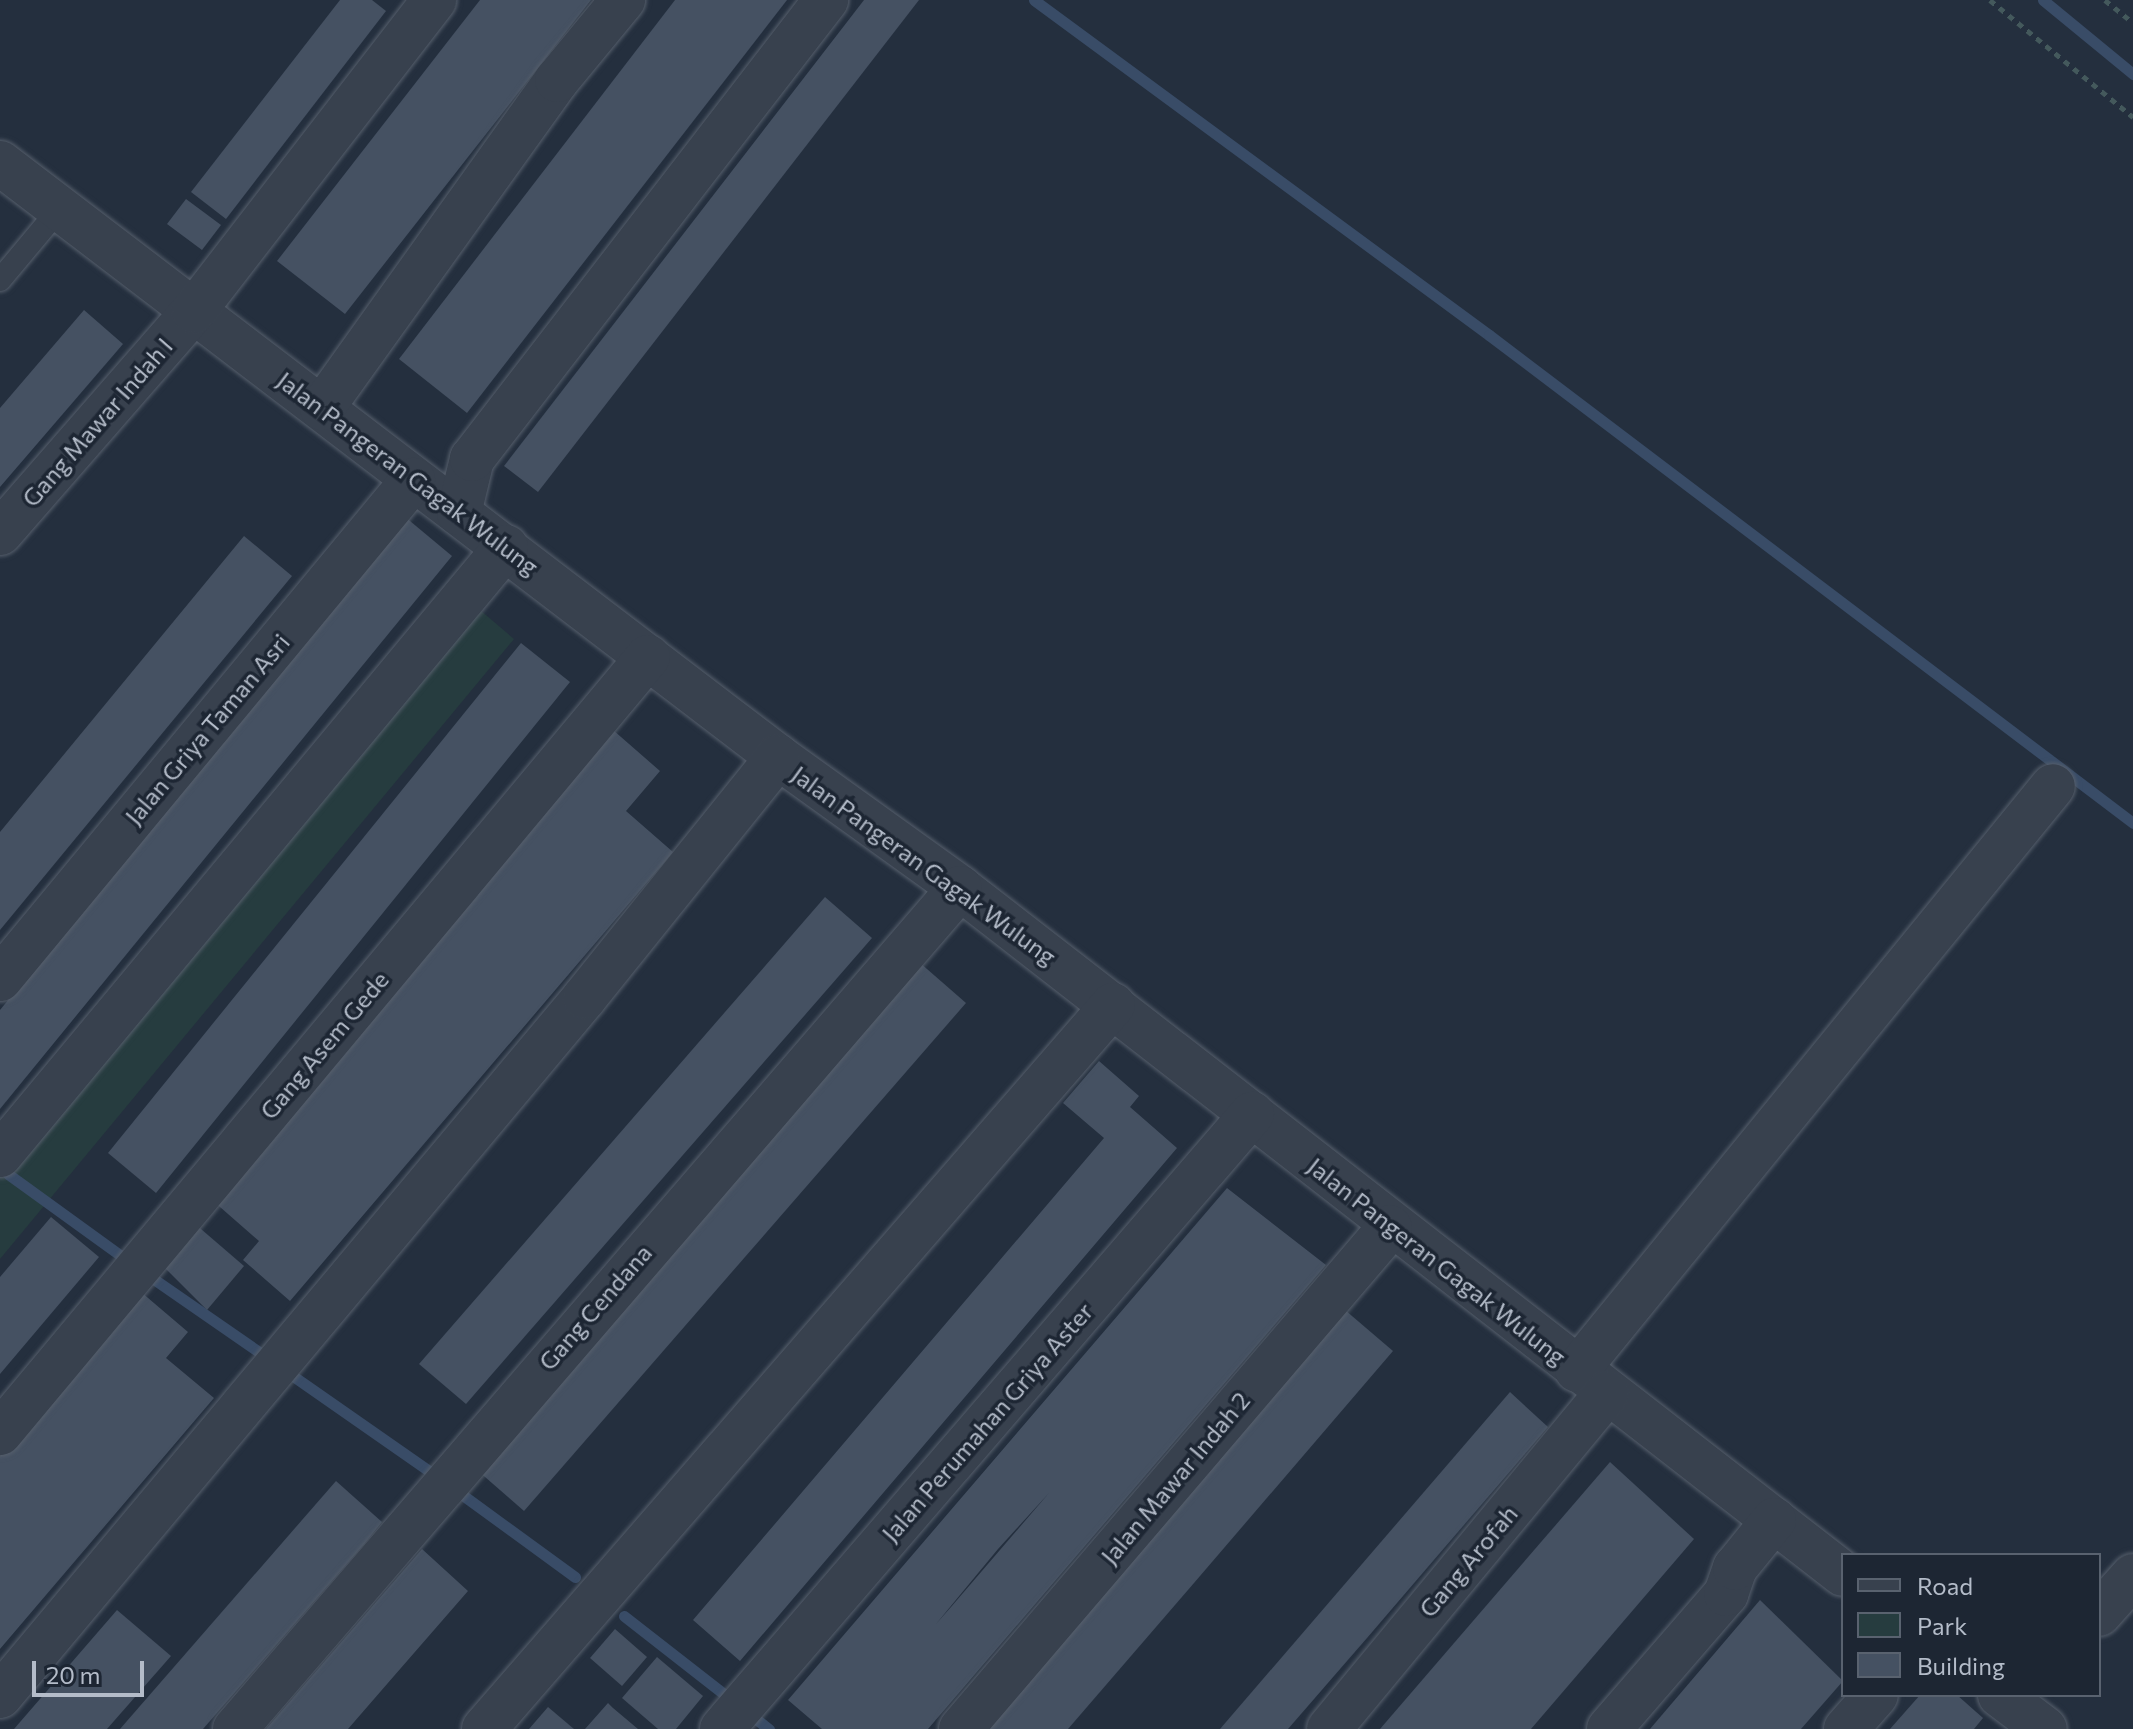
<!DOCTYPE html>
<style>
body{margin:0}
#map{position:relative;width:2133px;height:1729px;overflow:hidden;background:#242f3e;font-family:Commissioner,sans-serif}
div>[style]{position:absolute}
.green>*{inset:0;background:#263c3f}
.stream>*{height:11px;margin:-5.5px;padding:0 5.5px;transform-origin:5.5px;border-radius:5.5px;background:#394c67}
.building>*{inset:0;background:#455162}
.path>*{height:5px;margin-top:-2.5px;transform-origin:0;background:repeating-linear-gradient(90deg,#44595c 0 6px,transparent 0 12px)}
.roads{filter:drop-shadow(0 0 2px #565f6c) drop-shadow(0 0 2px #565f6c)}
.lane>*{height:22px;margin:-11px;padding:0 11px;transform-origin:11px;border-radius:11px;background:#38414e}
.street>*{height:44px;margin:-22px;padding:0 22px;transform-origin:22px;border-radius:22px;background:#38414e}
span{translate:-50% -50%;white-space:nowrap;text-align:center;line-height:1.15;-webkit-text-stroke:7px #1d2633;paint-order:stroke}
.street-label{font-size:24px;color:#b4bcc9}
.legend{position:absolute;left:1841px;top:1553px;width:260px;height:144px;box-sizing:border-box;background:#1d2633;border:2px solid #59626f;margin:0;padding:10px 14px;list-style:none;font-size:24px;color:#b4bcc9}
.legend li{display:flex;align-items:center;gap:16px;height:40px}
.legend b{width:40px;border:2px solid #59626f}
.scale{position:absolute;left:32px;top:1661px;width:112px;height:36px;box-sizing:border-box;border:4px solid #b4bcc9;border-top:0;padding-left:10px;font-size:24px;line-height:28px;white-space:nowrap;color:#b4bcc9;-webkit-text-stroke:6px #1d2633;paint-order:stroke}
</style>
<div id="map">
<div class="green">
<div style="clip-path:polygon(473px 604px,514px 639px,0 1259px,0 1175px)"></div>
</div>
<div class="stream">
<div style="left:1034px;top:0;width:565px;rotate:36.36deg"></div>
<div style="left:1489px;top:335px;width:808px;rotate:37.15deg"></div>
<div style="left:2043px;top:0;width:117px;rotate:39.4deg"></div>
<div style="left:8px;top:1174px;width:152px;rotate:35.9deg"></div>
<div style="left:145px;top:1273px;width:151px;rotate:34.7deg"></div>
<div style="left:283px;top:1369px;width:190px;rotate:34.9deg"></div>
<div style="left:453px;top:1488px;width:151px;rotate:36.1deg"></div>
<div style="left:624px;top:1616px;width:140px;rotate:38deg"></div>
<div style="left:747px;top:1712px;width:28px;rotate:38deg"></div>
</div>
<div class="building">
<div style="clip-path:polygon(340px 0,372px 0,386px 11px,226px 219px,191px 192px)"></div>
<div style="clip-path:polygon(480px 0,591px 0,345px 314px,277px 261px)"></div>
<div style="clip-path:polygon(675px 0,787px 0,467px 413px,399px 359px)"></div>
<div style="clip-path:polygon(864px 0,919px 0,538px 492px,504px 466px)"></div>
<div style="clip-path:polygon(186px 199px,221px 225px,202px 250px,167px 224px)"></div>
<div style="clip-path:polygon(84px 310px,123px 344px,0 487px,0 408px)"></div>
<div style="clip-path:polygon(404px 516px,452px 556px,0 1109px,0 1010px)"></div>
<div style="clip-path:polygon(244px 536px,292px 576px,0 930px,0 832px)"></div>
<div style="clip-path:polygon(521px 643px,570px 682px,156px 1193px,108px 1153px)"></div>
<div style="clip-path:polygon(613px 730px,660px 771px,626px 811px,673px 852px,290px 1301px,243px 1260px,259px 1241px,212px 1200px)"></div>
<div style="clip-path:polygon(825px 897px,872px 938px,466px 1404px,419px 1364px)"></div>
<div style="clip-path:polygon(919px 962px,966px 1003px,524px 1511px,477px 1470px)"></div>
<div style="clip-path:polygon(1099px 1061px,1139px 1096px,1130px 1107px,1177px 1148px,740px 1661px,693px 1620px,1104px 1138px,1063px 1103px)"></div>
<div style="clip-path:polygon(evenodd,1227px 1188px,1326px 1265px,928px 1729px,822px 1729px,788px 1700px,1227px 1188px,1049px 1493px,951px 1607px,936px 1624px,998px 1549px,1049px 1493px)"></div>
<div style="clip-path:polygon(51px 1217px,99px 1257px,0 1374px,0 1277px)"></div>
<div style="clip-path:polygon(194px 1223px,244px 1266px,207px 1310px,160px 1263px)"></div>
<div style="clip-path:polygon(141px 1292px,188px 1332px,166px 1358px,214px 1398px,0 1649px,0 1456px)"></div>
<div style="clip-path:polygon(1345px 1310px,1393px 1351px,1194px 1583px,1068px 1729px,985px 1729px)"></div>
<div style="clip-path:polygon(1510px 1392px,1548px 1427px,1367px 1638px,1288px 1729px,1220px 1729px)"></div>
<div style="clip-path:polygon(1610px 1462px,1694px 1539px,1531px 1729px,1380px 1729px)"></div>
<div style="clip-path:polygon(336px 1481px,382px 1522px,365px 1543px,203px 1729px,120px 1729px)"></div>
<div style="clip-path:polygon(422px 1549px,468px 1591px,394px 1676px,348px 1729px,266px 1729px)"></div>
<div style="clip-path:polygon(1760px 1600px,1843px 1681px,1801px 1729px,1650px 1729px)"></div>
<div style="clip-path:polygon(117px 1610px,171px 1656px,107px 1729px,14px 1729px)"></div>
<div style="clip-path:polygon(615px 1629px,647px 1657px,622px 1686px,590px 1658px)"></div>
<div style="clip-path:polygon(657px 1657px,703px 1696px,676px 1729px,658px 1729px,622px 1698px)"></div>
<div style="clip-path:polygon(1920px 1695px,1957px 1695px,1983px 1718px,1974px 1729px,1890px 1729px)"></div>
<div style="clip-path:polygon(608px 1703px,613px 1708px,638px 1729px,585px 1729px)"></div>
<div style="clip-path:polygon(548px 1707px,574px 1729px,529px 1729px)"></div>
</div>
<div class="path">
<div style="left:1990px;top:0;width:185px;rotate:39.3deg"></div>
<div style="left:2105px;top:0;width:36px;rotate:39deg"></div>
</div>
<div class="roads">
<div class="lane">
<div style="left:0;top:280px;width:95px;rotate:-50.1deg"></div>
</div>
<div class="street">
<div style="left:0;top:163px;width:979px;rotate:37.36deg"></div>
<div style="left:778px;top:757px;width:224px;rotate:35.7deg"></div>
<div style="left:960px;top:888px;width:1118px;rotate:37.84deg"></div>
<div style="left:322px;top:408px;width:403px;rotate:-54.4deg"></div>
<div style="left:557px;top:80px;width:104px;rotate:-50.5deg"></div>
<div style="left:459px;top:513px;width:56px;rotate:-76.5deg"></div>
<div style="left:472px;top:459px;width:580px;rotate:-52.36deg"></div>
<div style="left:0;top:533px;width:295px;rotate:-48.9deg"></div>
<div style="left:194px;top:311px;width:393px;rotate:-52.3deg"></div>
<div style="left:0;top:979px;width:648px;rotate:-50.39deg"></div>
<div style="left:0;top:1155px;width:791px;rotate:-50.23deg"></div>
<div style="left:1577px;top:1370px;width:753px;rotate:-50.82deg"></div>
<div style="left:0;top:1433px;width:1011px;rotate:-50.14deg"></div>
<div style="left:2099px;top:1614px;width:51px;rotate:-48.2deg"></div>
<div style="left:2000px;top:1695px;width:56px;rotate:37.1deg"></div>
<div style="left:0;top:1696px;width:911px;rotate:-50.07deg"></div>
<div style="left:585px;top:997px;width:308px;rotate:-51.2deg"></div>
<div style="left:235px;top:1729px;width:1110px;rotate:-49.24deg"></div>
<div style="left:484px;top:1729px;width:959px;rotate:-49.02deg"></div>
<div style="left:722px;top:1729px;width:812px;rotate:-49.25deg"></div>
<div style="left:961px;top:1729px;width:660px;rotate:-49.48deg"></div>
<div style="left:1329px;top:1729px;width:436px;rotate:-50.4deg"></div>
<div style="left:1609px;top:1729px;width:179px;rotate:-49.1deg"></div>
<div style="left:1726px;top:1594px;width:28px;rotate:-71deg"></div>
<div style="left:1735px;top:1568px;width:62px;rotate:-50.9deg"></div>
<div style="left:1846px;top:1729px;width:45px;rotate:-48.6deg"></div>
</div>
</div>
<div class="street-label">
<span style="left:97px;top:422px;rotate:-49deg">Gang Mawar Indah I</span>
<span style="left:408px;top:473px;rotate:37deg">Jalan Pangeran Gagak Wulung</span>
<span style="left:207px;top:729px;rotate:-50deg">Jalan Griya Taman Asri</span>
<span style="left:924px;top:865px;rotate:36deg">Jalan Pangeran Gagak Wulung</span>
<span style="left:324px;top:1045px;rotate:-50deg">Gang Asem Gede</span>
<span style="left:1437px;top:1261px;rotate:38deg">Jalan Pangeran Gagak Wulung</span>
<span style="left:595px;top:1307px;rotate:-49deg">Gang Cendana</span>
<span style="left:987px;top:1422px;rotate:-49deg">Jalan Perumahan Griya Aster</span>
<span style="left:1175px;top:1478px;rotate:-50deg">Jalan Mawar Indah 2</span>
<span style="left:1468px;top:1561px;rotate:-50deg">Gang Arofah</span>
</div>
<ul class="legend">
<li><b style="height:10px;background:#38414e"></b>Road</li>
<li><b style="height:22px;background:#263c3f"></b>Park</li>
<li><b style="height:22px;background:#455162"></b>Building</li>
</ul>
<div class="scale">20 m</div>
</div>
